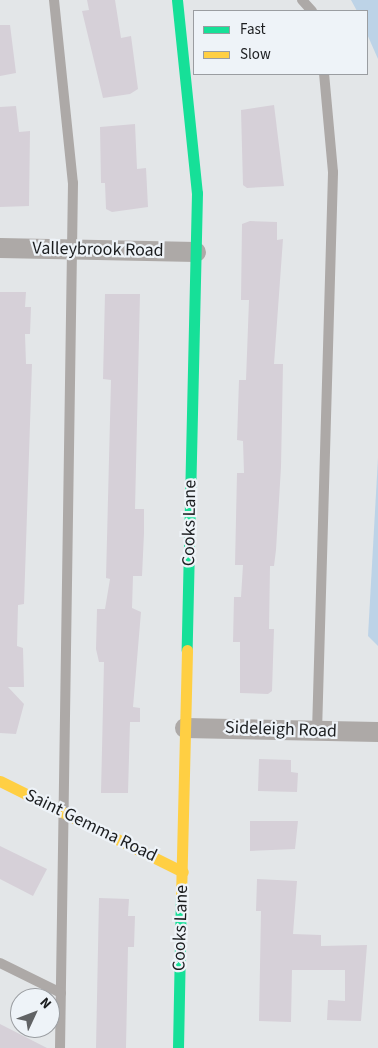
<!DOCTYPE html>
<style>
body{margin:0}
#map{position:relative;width:378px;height:1048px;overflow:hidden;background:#e3e6e8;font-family:"Source Sans 3",sans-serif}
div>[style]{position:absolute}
.green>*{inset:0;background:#bdd3e7}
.building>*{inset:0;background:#d6d0d8}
.lane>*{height:10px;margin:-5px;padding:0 5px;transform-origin:5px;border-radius:5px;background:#ada9a7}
.street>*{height:20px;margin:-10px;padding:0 10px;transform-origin:10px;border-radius:10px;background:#ada9a7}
.fast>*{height:11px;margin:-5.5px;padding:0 5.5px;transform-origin:5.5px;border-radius:5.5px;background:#16e098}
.slow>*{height:11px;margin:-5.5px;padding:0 5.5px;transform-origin:5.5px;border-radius:5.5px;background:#ffcf43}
span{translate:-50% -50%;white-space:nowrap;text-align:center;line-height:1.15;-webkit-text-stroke:4.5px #eef3f8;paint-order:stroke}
.street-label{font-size:18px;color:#1b1d1f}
.legend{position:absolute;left:193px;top:10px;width:175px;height:65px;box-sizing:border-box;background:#eef3f8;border:1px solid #9a9da1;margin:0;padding:6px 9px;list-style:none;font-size:15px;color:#1b1d1f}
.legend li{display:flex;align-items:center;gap:10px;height:25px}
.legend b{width:25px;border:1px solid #9a9da1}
.north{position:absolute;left:10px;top:988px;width:50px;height:50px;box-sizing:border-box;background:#eef3f8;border:1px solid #9a9da1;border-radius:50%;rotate:47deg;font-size:14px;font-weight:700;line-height:20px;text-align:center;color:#1b1d1f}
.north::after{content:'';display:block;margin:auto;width:18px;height:22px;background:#616365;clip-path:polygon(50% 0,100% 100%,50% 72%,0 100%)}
</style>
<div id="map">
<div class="green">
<div style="clip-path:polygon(351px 0,378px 0,378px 59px,367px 34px,367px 11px,357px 11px)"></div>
<div style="clip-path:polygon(378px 458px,378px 646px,368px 636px)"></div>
</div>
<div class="building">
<div style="clip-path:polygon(87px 0,115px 0,121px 38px,131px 36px,138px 89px,130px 94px,103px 98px,82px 11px,89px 10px)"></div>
<div style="clip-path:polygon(0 25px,10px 25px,16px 73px,0 76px)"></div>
<div style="clip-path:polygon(274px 105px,284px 186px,247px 188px,243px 185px,241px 110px)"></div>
<div style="clip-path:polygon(16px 106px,19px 132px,30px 131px,29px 206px,0 207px,0 107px)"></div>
<div style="clip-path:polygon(135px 124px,137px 169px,146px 168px,148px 207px,112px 212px,106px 209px,105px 183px,101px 183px,100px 127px)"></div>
<div style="clip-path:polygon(250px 221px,277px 222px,277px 240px,283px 239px,274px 364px,283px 364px,281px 467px,276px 550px,274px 566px,270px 566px,269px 629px,274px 629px,272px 691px,268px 694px,240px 693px,240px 642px,233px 642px,234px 597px,241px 597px,243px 565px,235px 565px,237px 473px,244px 473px,243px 441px,237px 440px,239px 380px,246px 380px,249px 300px,241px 300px,242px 224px)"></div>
<div style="clip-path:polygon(0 292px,26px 292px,25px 307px,31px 307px,30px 334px,25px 334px,26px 364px,32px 364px,24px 604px,18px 605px,17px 646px,23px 648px,24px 687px,8px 687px,24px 704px,16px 734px,0 733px)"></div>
<div style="clip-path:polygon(105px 294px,140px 294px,135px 509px,144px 509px,144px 533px,142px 576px,133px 576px,132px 608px,141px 612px,133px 707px,140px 708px,140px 722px,130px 722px,128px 793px,101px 793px,104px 662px,99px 662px,96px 649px,97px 609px,105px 609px,110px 579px,106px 578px,111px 380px,103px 379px)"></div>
<div style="clip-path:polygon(259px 759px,291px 760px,291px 772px,298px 773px,297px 792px,258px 791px)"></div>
<div style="clip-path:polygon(250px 821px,298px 821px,295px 849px,250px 851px)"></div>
<div style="clip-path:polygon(0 846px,47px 869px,33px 896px,0 879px)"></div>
<div style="clip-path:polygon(257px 879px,297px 881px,293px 934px,321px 935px,321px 946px,367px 945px,361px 1021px,327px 1020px,328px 1000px,345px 1001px,345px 970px,292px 970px,291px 1022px,259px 1021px,261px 911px,256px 911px)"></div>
<div style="clip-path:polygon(99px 898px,129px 899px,128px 916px,135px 916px,134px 947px,128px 947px,126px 1048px,96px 1048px)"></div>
<div style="clip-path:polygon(0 1024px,47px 1048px,0 1048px)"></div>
</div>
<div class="lane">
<div style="left:54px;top:0;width:184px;rotate:84.1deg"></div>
<div style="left:73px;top:183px;width:865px;rotate:90.86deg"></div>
<div style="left:302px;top:0;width:15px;rotate:48deg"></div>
<div style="left:317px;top:732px;width:560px;rotate:-88.36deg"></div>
<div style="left:333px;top:172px;width:98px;rotate:-95.2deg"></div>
<div style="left:0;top:963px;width:68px;rotate:26.2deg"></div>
</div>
<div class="street">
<div style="left:0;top:248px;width:196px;rotate:1.2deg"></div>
<div style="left:185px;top:728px;width:193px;rotate:1.2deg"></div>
</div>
<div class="fast">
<div style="left:177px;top:0;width:194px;rotate:84.1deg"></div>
<div style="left:197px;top:193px;width:457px;rotate:91.3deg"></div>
<div style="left:178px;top:1048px;width:151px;rotate:-88.9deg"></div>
</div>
<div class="slow">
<div style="left:0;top:781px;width:204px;rotate:26.4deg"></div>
<div style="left:181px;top:897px;width:247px;rotate:-88.6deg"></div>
</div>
<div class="street-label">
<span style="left:98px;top:250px;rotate:1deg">Valleybrook Road</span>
<span style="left:190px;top:523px;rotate:-89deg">Cooks Lane</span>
<span style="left:281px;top:730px;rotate:2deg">Sideleigh Road</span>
<span style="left:91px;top:826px;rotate:26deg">Saint Gemma Road</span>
<span style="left:181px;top:928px;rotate:-88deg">Cooks Lane</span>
</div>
<ul class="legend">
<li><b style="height:6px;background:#16e098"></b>Fast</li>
<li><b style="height:6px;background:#ffcf43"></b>Slow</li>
</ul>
<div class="north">N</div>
</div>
